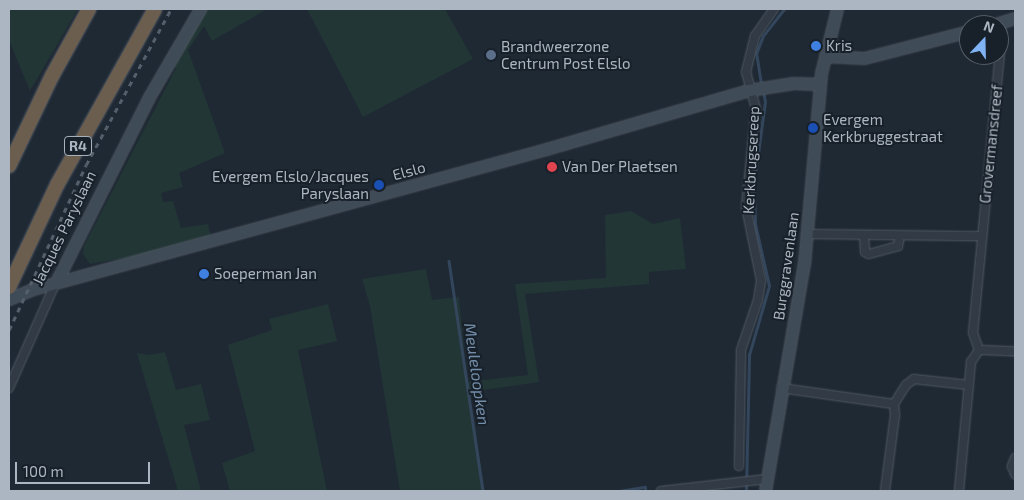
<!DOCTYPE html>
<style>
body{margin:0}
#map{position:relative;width:1024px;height:500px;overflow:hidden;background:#1f2934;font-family:"Exo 2",sans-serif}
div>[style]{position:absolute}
.green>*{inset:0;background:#223636}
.stream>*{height:2.5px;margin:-1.25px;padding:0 1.25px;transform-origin:1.25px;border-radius:1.25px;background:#33465c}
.roads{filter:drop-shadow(0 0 1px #505963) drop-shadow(0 0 1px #505963)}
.street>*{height:8px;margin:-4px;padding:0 4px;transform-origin:4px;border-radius:4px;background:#323b45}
.secondary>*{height:11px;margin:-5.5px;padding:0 5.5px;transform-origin:5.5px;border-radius:5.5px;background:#404b58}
.highway>*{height:14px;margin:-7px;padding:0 7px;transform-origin:7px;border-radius:7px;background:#6b5e4f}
.rail>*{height:2.5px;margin-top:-1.25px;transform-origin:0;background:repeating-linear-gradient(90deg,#545f6c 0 5px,transparent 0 10px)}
.dots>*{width:14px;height:14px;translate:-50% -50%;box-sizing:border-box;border:2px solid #182029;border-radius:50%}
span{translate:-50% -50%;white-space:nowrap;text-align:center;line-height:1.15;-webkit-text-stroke:4px #182029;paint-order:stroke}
.shield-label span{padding:1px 4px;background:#182029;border:1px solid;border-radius:4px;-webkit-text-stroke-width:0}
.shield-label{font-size:14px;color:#acb6c2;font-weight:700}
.poi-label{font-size:15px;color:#acb6c2}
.left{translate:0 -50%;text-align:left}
.right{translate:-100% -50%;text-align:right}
.street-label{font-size:15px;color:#acb6c2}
.water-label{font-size:16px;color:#748eaa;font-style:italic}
.frame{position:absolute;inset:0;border:10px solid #acb6c2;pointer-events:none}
.north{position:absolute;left:959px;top:15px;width:50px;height:50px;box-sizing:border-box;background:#182029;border:1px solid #535c66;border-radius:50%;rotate:21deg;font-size:14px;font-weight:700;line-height:20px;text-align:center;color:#acb6c2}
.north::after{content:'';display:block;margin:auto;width:18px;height:22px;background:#7fb3f4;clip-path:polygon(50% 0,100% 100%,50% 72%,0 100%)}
.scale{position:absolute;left:15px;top:462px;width:135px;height:22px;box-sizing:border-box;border:2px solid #acb6c2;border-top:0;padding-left:6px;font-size:15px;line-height:18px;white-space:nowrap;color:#acb6c2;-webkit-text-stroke:4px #182029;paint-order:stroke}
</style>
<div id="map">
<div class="green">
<div style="clip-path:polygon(9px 9px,78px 9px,30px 91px,9px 40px)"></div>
<div style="clip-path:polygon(203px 9px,267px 9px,212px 41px,204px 26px,188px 50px,225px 153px,179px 173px,183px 187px,161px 193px,163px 202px,173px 201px,181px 228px,208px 224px,211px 237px,142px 255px,90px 264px,83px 254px,84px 246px,176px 68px,170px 65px)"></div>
<div style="clip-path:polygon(307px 9px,445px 9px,473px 59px,363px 117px)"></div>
<div style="clip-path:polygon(631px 211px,653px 224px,680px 218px,686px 269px,649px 272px,649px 284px,525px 294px,539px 382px,469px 392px,485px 491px,400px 491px,370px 306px,362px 279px,426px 269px,432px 300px,459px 297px,467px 382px,528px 375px,515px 284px,606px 278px,605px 215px)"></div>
<div style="clip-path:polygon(328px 304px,337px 341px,298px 350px,327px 491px,230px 491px,222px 463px,255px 451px,228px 345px,272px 330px,269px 319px)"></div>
<div style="clip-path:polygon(165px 352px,176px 390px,201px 384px,210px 420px,184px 425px,201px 491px,178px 491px,137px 353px,149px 355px)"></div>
</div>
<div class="stream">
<div style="left:761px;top:84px;width:30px;rotate:-99deg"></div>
<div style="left:756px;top:54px;width:19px;rotate:-69deg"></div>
<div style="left:763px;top:36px;width:34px;rotate:-52deg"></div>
<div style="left:449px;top:261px;width:232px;rotate:81.6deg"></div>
<div style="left:619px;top:491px;width:26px;rotate:-9deg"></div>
<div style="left:645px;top:487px;width:4px;rotate:76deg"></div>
<div style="left:746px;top:491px;width:136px;rotate:-88.7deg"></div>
<div style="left:749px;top:355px;width:72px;rotate:-73.8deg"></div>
<div style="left:769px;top:286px;width:64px;rotate:-102.7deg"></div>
<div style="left:755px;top:224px;width:41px;rotate:-91.4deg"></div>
<div style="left:754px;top:183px;width:82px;rotate:-82.3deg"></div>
<div style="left:765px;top:102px;width:10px;rotate:-101deg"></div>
</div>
<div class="roads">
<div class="street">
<div style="left:808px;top:234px;width:174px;rotate:0.7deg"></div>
<div style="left:864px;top:236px;width:16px;rotate:86deg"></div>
<div style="left:865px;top:252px;width:4px;rotate:27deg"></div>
<div style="left:869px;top:254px;width:30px;rotate:-15deg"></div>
<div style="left:898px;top:246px;width:10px;rotate:-79deg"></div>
<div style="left:979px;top:350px;width:36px;rotate:2deg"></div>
<div style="left:9px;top:388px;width:116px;rotate:-66.1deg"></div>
<div style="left:781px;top:388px;width:114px;rotate:8.1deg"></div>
<div style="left:894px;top:404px;width:11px;rotate:85deg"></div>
<div style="left:895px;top:415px;width:77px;rotate:97.5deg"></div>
<div style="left:894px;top:404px;width:22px;rotate:-58deg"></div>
<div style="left:906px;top:385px;width:10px;rotate:-37deg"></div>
<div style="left:914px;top:379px;width:55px;rotate:6.2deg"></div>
<div style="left:1015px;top:458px;width:9px;rotate:111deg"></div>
<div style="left:1012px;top:466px;width:9px;rotate:69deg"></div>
<div style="left:739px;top:466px;width:116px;rotate:-89deg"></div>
<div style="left:741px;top:350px;width:53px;rotate:-71.2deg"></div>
<div style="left:758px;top:300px;width:20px;rotate:-81deg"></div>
<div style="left:761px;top:280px;width:75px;rotate:-101.6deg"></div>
<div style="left:746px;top:207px;width:99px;rotate:-84.2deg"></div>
<div style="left:756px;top:109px;width:38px;rotate:-105deg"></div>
<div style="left:746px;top:72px;width:37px;rotate:-76deg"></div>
<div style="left:755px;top:36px;width:33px;rotate:-55deg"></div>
<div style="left:661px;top:491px;width:107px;rotate:-6.5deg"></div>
<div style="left:959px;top:491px;width:130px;rotate:-84.7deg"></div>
<div style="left:971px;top:362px;width:14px;rotate:-56deg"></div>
<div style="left:979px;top:350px;width:18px;rotate:-109deg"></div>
<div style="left:973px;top:333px;width:301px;rotate:-84.5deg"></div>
<div style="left:1002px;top:33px;width:10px;rotate:-101deg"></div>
</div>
<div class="secondary">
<div style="left:992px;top:25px;width:24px;rotate:-17deg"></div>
<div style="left:825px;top:56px;width:39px;rotate:3deg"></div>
<div style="left:864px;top:58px;width:108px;rotate:-14.4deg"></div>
<div style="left:56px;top:282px;width:207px;rotate:-63.3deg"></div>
<div style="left:149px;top:97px;width:102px;rotate:-59.9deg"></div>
<div style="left:9px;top:299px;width:26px;rotate:-23deg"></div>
<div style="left:33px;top:289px;width:532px;rotate:-15.26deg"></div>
<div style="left:546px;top:149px;width:211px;rotate:-16.2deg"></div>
<div style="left:749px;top:90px;width:45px;rotate:-9deg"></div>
<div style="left:793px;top:83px;width:26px;rotate:2deg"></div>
<div style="left:765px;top:491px;width:230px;rotate:-80.3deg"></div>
<div style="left:804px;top:264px;width:192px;rotate:-84.9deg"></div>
<div style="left:821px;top:73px;width:66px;rotate:-76deg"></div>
</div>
<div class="highway">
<div style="left:9px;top:166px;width:100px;rotate:-64.5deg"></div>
<div style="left:52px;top:76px;width:77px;rotate:-61.1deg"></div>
<div style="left:9px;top:287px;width:113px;rotate:-64.8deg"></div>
<div style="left:57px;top:185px;width:201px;rotate:-60.9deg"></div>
</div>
</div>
<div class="rail">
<div style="left:9px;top:330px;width:182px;rotate:-65deg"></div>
<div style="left:86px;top:165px;width:178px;rotate:-61.4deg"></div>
</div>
<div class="dots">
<div style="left:816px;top:46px;background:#3f7fe0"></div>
<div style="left:491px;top:55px;background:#5c6f8a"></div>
<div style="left:813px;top:128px;background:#1a4fb4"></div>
<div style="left:552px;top:167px;background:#e0444e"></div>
<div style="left:379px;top:185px;background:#1a4fb4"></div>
<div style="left:204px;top:274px;background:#3f7fe0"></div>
</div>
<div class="shield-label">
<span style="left:78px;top:146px">R4</span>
</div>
<div class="poi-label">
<span class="left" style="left:501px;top:55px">Brandweerzone<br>Centrum Post Elslo</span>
<span class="left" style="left:826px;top:46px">Kris</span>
<span class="left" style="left:823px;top:128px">Evergem<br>Kerkbruggestraat</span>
<span class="left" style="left:562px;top:167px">Van Der Plaetsen</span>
<span class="right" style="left:369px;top:185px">Evergem Elslo/Jacques<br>Paryslaan</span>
<span class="left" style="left:214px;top:274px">Soeperman Jan</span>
</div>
<div class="street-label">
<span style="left:991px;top:144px;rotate:-84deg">Grovermansdreef</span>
<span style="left:751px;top:160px;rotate:-87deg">Kerkbrugsereep</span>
<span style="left:409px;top:171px;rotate:-15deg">Elslo</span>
<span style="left:64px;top:228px;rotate:-64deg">Jacques Paryslaan</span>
<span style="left:786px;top:266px;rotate:-82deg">Burggravenlaan</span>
</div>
<div class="water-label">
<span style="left:477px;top:374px;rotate:82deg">Meuleloopken</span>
</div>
<div class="frame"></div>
<div class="north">N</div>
<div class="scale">100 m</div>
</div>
